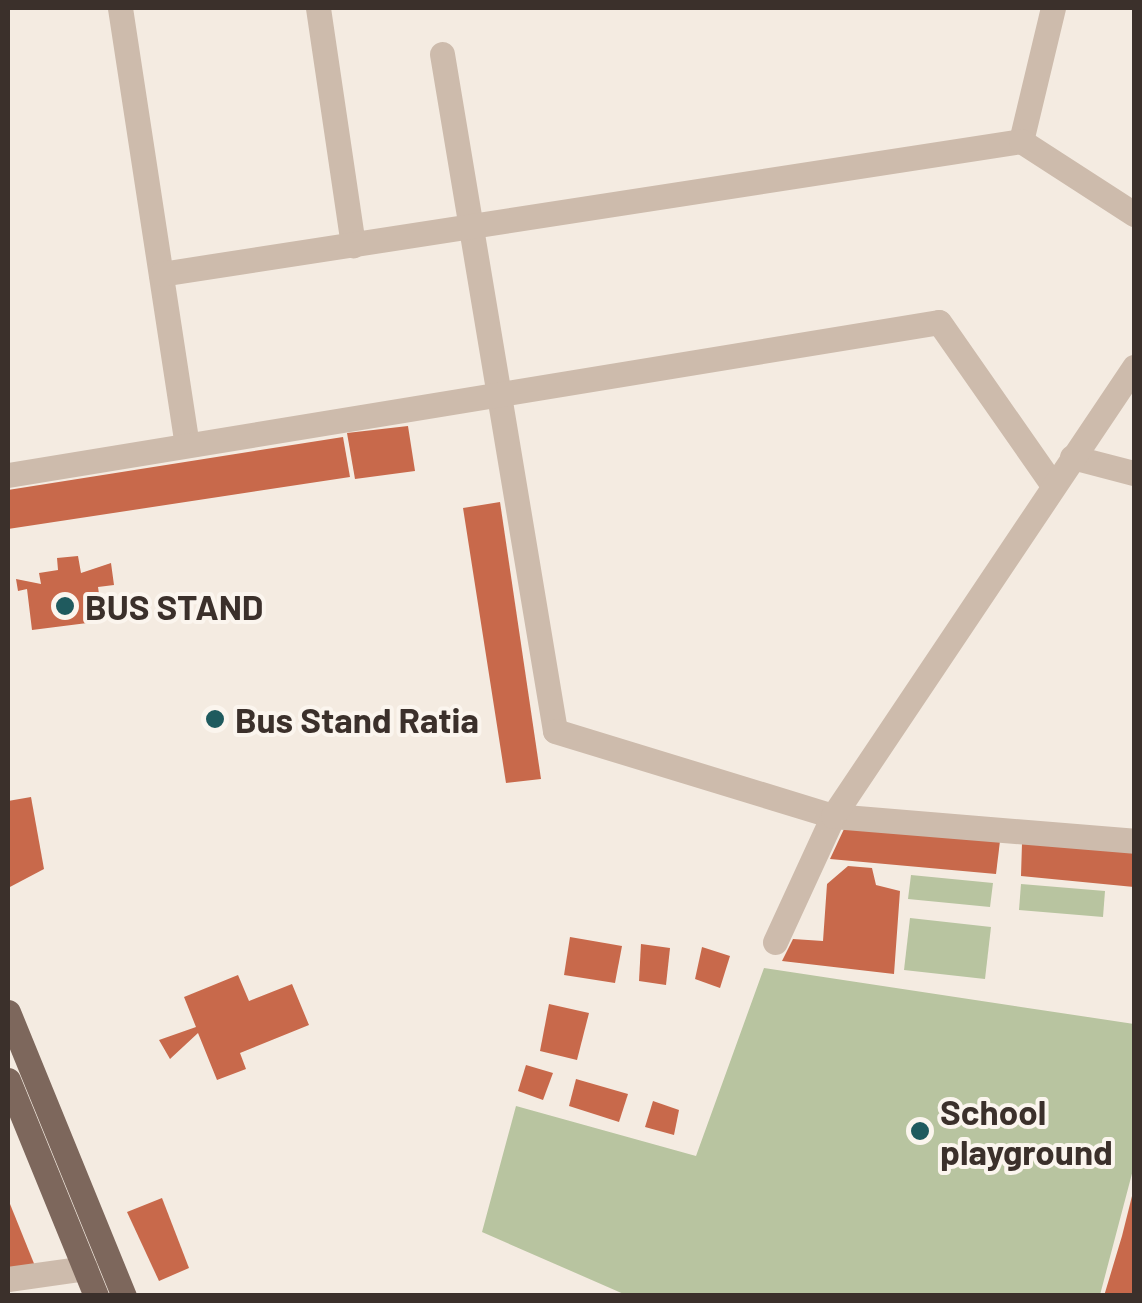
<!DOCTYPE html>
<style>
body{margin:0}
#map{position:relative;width:1142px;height:1303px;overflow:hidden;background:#f4ebe1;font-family:Barlow,sans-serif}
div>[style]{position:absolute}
.green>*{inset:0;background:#b8c4a0}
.building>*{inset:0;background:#c8694b}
.street>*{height:25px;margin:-12.5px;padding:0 12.5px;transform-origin:12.5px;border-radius:12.5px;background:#cdbbac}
.primary>*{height:25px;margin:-12.5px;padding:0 12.5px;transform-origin:12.5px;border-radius:12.5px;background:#7d675c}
.dots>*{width:28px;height:28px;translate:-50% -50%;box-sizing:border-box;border:5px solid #fbf5ee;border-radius:50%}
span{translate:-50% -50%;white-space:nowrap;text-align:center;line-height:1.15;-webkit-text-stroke:8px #fbf5ee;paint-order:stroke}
.poi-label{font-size:35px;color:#3b302b;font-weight:700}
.left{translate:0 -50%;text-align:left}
.frame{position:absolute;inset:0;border:10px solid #3b302b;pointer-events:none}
</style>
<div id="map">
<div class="green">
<div style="clip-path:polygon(911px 875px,993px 883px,990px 907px,908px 899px)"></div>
<div style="clip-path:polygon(1021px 884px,1105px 891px,1103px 917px,1019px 910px)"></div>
<div style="clip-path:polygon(910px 918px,991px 927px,985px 979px,904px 970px)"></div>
<div style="clip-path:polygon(764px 968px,1134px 1024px,1134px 1166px,1100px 1295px,626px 1295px,482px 1232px,516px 1106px,696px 1156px)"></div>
</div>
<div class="building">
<div style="clip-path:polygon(408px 426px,415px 471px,355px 479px,347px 433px)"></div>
<div style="clip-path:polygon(343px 437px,350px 477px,8px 529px,8px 490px)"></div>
<div style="clip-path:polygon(500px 502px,541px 779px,506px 783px,463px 508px)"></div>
<div style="clip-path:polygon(78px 556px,81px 573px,111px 563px,114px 585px,98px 587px,103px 621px,32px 630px,27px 589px,18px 591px,16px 579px,41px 584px,39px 573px,58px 570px,57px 558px)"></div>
<div style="clip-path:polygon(31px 797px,44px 869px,8px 888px,8px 801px)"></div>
<div style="clip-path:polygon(844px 829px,1000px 841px,996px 874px,830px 859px)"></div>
<div style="clip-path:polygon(1022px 843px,1134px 852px,1134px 887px,1021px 876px)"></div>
<div style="clip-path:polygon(848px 866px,872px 868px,876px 885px,900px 891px,894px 974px,782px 961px,793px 939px,823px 941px,827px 884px)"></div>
<div style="clip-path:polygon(570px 937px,622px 946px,615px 983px,564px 975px)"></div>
<div style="clip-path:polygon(641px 944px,670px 948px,666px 985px,639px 981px)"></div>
<div style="clip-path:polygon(702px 947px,730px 956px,720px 988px,695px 979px)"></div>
<div style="clip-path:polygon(238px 975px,249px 1001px,292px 984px,309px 1025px,240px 1053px,246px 1069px,217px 1080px,198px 1033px,170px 1059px,159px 1040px,196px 1027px,184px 997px)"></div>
<div style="clip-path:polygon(549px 1004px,589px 1013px,577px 1060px,540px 1051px)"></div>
<div style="clip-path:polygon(526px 1065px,553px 1073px,543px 1100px,518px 1091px)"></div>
<div style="clip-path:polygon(576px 1079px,628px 1094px,619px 1122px,569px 1106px)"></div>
<div style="clip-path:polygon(653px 1101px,679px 1110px,674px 1135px,645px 1127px)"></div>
<div style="clip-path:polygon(1133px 1192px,1134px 1296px,1104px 1296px,1122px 1236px)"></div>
<div style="clip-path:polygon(162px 1198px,189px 1268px,159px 1281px,127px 1212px)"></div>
<div style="clip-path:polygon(8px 1199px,35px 1266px,8px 1272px)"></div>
</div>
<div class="street">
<div style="left:120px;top:8px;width:438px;rotate:81.3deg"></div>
<div style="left:318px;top:8px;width:240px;rotate:81.6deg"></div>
<div style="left:442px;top:54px;width:686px;rotate:80.52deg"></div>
<div style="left:555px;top:731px;width:291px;rotate:17deg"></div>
<div style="left:833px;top:816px;width:302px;rotate:4.7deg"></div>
<div style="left:1021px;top:141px;width:137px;rotate:-76.5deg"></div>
<div style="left:161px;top:274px;width:870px;rotate:-8.79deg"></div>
<div style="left:1021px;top:141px;width:135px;rotate:32.9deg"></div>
<div style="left:1072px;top:457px;width:64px;rotate:14.5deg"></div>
<div style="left:8px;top:475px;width:943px;rotate:-9.33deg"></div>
<div style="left:939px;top:322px;width:198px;rotate:55.1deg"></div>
<div style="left:775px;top:942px;width:139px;rotate:-65.3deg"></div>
<div style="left:833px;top:816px;width:541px;rotate:-56.16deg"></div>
<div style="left:8px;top:1279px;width:78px;rotate:-8.1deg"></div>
</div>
<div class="primary">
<div style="left:8px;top:1012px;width:307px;rotate:67.8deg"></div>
<div style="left:8px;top:1080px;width:233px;rotate:67.8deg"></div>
</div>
<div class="dots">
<div style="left:65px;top:606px;background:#1f5a5e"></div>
<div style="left:215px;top:719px;background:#1f5a5e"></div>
<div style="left:920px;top:1131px;background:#1f5a5e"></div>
</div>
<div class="poi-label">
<span class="left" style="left:85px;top:606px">BUS STAND</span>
<span class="left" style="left:235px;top:719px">Bus Stand Ratia</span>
<span class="left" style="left:940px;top:1131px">School<br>playground</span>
</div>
<div class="frame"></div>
</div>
